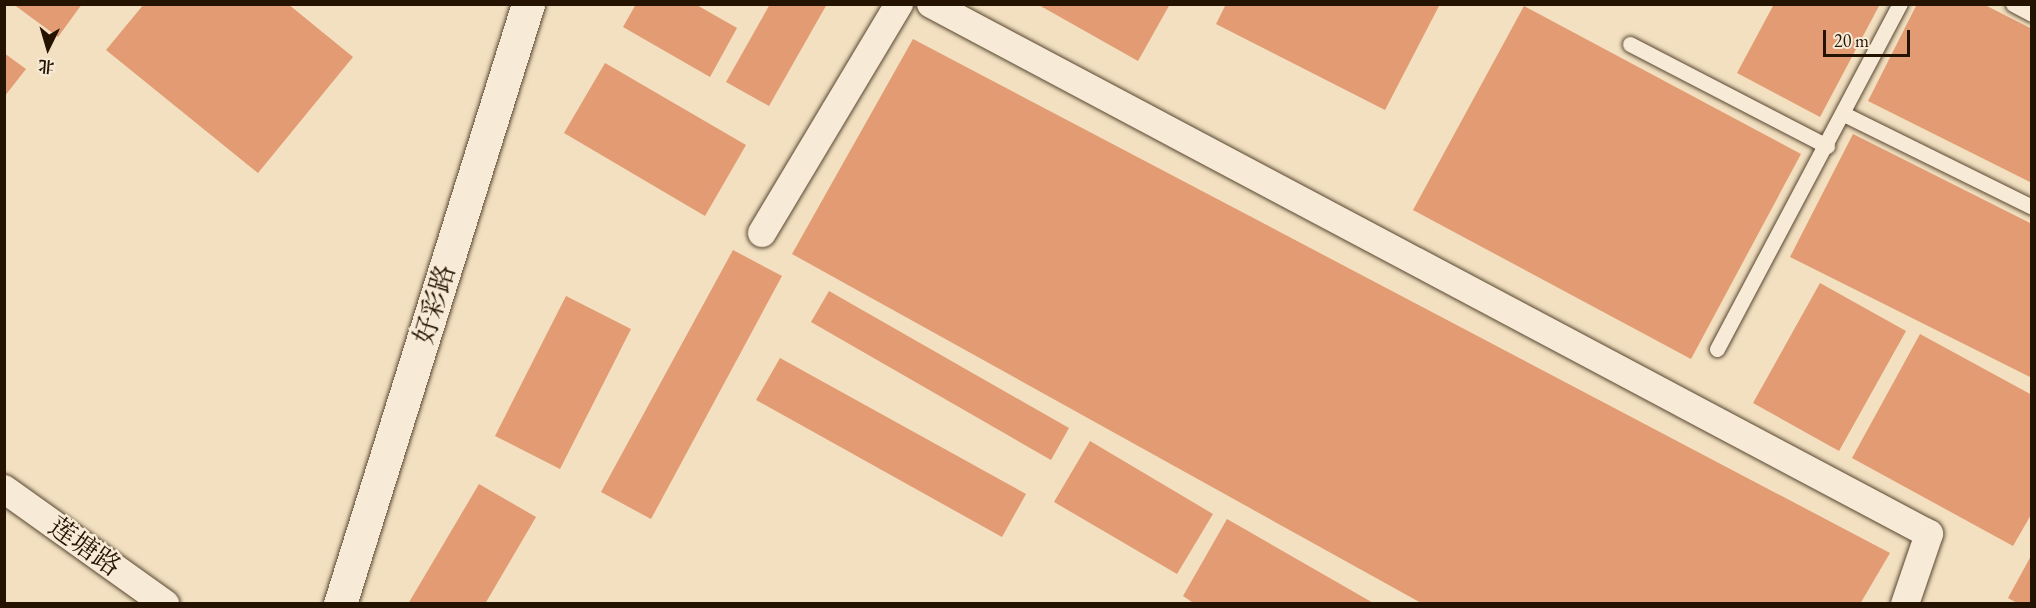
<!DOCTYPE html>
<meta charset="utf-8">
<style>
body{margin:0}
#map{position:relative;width:2036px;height:608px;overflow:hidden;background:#f2e0c1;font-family:"EB Garamond","Noto Serif SC",serif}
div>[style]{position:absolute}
.building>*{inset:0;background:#e29b72}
.roads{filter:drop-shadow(0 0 2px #584630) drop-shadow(0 0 2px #584630)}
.lane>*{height:15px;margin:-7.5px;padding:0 7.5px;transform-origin:7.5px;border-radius:7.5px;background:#f7ebd7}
.street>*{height:28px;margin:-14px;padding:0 14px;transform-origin:14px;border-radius:14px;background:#f7ebd7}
.secondary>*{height:33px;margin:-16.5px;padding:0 16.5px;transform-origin:16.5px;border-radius:16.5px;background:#f7ebd7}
span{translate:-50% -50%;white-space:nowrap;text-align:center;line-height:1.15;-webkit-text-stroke:4.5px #f7ebd7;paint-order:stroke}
.street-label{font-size:27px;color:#241300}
.frame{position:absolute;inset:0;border:6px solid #241300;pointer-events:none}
.north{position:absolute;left:18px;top:18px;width:60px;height:60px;-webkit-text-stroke:4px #f7ebd7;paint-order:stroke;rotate:185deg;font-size:16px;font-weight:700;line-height:24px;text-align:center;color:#241300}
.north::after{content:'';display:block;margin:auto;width:21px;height:27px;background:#241300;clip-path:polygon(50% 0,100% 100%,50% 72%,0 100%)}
.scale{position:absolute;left:1823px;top:30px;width:87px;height:27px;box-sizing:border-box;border:3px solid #241300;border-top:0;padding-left:8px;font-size:18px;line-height:21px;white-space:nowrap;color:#241300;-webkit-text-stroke:4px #f7ebd7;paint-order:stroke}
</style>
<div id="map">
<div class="building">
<div style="clip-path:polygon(13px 4px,82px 4px,58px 37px)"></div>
<div style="clip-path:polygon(144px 4px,288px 4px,353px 57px,258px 173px,106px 50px)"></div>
<div style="clip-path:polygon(636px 4px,695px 4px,737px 28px,710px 77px,623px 27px)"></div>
<div style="clip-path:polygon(770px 4px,827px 4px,769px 106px,726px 82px)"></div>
<div style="clip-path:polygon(1037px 4px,1170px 4px,1138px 61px)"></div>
<div style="clip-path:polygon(1226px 4px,1440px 4px,1385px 110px,1216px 24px)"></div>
<div style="clip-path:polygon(1774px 4px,1880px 4px,1820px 117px,1737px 73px)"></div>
<div style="clip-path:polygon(1917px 4px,1983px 4px,2032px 29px,2032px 183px,1868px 101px)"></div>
<div style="clip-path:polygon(1524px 6px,1801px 154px,1691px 359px,1413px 210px)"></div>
<div style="clip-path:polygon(913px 39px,1890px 553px,1860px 604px,1423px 604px,792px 254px)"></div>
<div style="clip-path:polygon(4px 53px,26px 69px,4px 97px)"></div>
<div style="clip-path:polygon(605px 63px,746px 145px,705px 216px,564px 133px)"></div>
<div style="clip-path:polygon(1853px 134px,2032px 224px,2032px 378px,1790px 257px)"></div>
<div style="clip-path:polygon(733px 250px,782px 276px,651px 519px,601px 492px)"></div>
<div style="clip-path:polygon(1820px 283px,1906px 331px,1839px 451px,1753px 403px)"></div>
<div style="clip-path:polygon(829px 291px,1069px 428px,1051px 460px,811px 322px)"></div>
<div style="clip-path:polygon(566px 296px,631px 329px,560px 469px,495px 436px)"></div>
<div style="clip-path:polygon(1920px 334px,2032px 395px,2032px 513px,2013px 546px,1852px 458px)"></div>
<div style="clip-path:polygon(780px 358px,1026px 494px,1002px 537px,756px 400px)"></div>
<div style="clip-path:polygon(1090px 441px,1213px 514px,1177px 574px,1054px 502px)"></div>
<div style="clip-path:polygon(479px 484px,536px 517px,485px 604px,408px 604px)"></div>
<div style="clip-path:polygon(1227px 519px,1375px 604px,1195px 604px,1183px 596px)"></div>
<div style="clip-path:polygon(2032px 554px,2032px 604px,2019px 604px,2008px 598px)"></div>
</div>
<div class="roads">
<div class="lane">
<div style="left:2013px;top:4px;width:21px;rotate:28deg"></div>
<div style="left:1630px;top:44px;width:222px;rotate:27.4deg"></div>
<div style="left:1844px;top:114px;width:210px;rotate:26.3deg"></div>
<div style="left:1717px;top:349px;width:391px;rotate:-62.1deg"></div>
</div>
<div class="street">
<div style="left:931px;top:4px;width:1130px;rotate:27.97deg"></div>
<div style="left:1929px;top:534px;width:74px;rotate:108.9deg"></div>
<div style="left:762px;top:233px;width:267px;rotate:-59.1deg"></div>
<div style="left:4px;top:489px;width:198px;rotate:35.5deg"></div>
</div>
<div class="secondary">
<div style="left:340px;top:604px;width:629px;rotate:-72.6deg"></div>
</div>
</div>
<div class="street-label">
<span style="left:434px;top:304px;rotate:-73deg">好彩路</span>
<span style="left:85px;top:546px;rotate:35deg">莲塘路</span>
</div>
<div class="frame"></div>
<div class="north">北</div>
<div class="scale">20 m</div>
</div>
